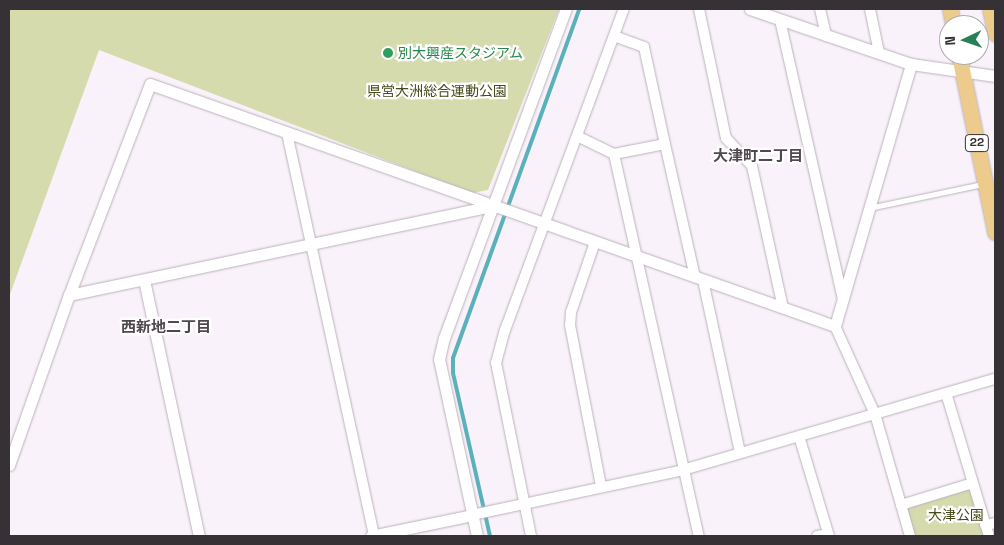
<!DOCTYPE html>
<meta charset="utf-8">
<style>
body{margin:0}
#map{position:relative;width:1004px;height:545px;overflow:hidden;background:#faf2fa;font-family:"Space Grotesk","Noto Sans JP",sans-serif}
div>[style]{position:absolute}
.green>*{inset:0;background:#d6dbae}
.stream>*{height:4px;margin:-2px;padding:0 2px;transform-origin:2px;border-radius:2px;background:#5ab1bc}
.roads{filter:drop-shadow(0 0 1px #bab2b9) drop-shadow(0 0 1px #bab2b9)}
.service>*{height:5px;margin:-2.5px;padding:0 2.5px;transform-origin:2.5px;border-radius:2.5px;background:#fff}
.minor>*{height:10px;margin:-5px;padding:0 5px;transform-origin:5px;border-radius:5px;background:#fff}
.tertiary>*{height:11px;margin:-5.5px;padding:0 5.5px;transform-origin:5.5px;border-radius:5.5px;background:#fff}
.primary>*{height:15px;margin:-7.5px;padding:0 7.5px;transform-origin:7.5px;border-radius:7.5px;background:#eccb8d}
.dots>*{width:14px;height:14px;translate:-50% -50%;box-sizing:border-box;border:2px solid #fff;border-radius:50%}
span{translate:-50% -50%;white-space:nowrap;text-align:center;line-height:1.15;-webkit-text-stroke:4.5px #fff;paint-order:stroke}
.shield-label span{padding:1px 4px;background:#fff;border:1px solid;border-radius:4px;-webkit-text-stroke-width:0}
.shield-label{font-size:12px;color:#353134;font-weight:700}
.leisure-label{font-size:14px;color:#27864d}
.left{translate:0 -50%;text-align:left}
.park-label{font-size:14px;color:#474a19}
.neighbourhood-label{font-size:15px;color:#4f484e;font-weight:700}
.frame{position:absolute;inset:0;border:10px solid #353134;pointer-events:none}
.north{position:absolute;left:939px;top:15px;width:50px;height:50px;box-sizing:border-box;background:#fff;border:1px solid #aeadae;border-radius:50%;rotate:267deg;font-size:14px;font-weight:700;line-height:20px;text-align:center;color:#353134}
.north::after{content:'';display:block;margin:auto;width:18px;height:22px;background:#288156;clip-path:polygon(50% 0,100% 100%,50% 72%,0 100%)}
</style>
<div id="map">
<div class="green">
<div style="clip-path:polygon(9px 9px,559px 9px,488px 190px,472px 193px,99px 50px,9px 297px)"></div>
<div style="clip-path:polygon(967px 490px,972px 492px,985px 536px,914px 536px,907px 511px,909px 506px)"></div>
</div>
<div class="stream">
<div style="left:490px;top:536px;width:167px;rotate:-102.8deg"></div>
<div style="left:453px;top:373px;width:15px;rotate:-90deg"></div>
<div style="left:453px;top:358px;width:371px;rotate:-70.1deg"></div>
</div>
<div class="roads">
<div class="service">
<div style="left:869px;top:208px;width:116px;rotate:-11.9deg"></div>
</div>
<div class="minor">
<div style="left:699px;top:9px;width:132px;rotate:78.2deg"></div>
<div style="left:726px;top:138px;width:38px;rotate:47deg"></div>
<div style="left:752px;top:166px;width:145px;rotate:77.7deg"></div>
<div style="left:820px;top:9px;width:28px;rotate:77deg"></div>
<div style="left:870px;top:9px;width:45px;rotate:78.4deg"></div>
<div style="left:780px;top:20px;width:286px;rotate:77.3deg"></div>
<div style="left:614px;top:36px;width:32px;rotate:20deg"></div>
<div style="left:644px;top:47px;width:99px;rotate:77.8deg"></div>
<div style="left:287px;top:133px;width:412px;rotate:77.8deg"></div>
<div style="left:577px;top:136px;width:41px;rotate:25.9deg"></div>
<div style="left:614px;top:154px;width:52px;rotate:-11.1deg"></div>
<div style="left:665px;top:144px;width:136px;rotate:77.3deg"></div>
<div style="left:614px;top:154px;width:391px;rotate:77.5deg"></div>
<div style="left:595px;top:242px;width:74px;rotate:108.9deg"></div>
<div style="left:571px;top:312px;width:13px;rotate:94deg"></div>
<div style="left:570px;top:325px;width:164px;rotate:79.1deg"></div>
<div style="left:703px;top:280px;width:177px;rotate:77.9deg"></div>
<div style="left:835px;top:326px;width:97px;rotate:65.6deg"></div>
<div style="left:875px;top:414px;width:127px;rotate:74deg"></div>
<div style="left:946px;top:393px;width:149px;rotate:73.3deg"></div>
<div style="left:799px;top:436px;width:104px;rotate:73.3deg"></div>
<div style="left:901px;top:505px;width:75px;rotate:-17deg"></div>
<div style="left:472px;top:515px;width:216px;rotate:-12deg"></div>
<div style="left:683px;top:470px;width:325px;rotate:-16.3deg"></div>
<div style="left:985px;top:525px;width:10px;rotate:-11deg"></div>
<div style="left:531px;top:536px;width:177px;rotate:-101.4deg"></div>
<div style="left:496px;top:363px;width:34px;rotate:-75deg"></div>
<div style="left:505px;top:330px;width:342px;rotate:-69.7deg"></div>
<div style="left:817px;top:536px;width:11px;rotate:-10deg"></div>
</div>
<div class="tertiary">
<div style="left:750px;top:9px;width:170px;rotate:18.9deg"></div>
<div style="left:911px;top:64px;width:85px;rotate:8.1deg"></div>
<div style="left:144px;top:280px;width:262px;rotate:77.9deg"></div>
<div style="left:69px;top:295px;width:433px;rotate:-11.9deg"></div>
<div style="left:9px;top:465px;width:180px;rotate:-70.6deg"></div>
<div style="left:69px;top:295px;width:226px;rotate:-69deg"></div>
<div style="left:150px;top:84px;width:726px;rotate:19.46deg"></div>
<div style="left:835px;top:326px;width:273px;rotate:-73.8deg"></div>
<div style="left:371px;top:536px;width:103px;rotate:-11.7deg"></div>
<div style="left:477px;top:536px;width:181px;rotate:-102.1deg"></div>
<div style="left:439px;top:359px;width:22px;rotate:-77deg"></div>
<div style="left:444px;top:338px;width:351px;rotate:-69.7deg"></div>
</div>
<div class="primary">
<div style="left:950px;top:9px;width:16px;rotate:79deg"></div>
<div style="left:990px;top:9px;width:25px;rotate:78deg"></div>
<div style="left:959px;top:55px;width:181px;rotate:78.5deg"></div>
</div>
</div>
<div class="dots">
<div style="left:388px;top:53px;background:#2e9e5b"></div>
</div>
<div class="shield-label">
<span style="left:977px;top:143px">22</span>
</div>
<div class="leisure-label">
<span class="left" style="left:398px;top:53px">別大興産スタジアム</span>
</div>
<div class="park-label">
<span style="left:437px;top:91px">県営大洲総合運動公園</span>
<span style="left:956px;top:515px">大津公園</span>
</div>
<div class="neighbourhood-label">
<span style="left:758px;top:156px">大津町二丁目</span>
<span style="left:166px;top:327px">西新地二丁目</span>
</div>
<div class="frame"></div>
<div class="north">N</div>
</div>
